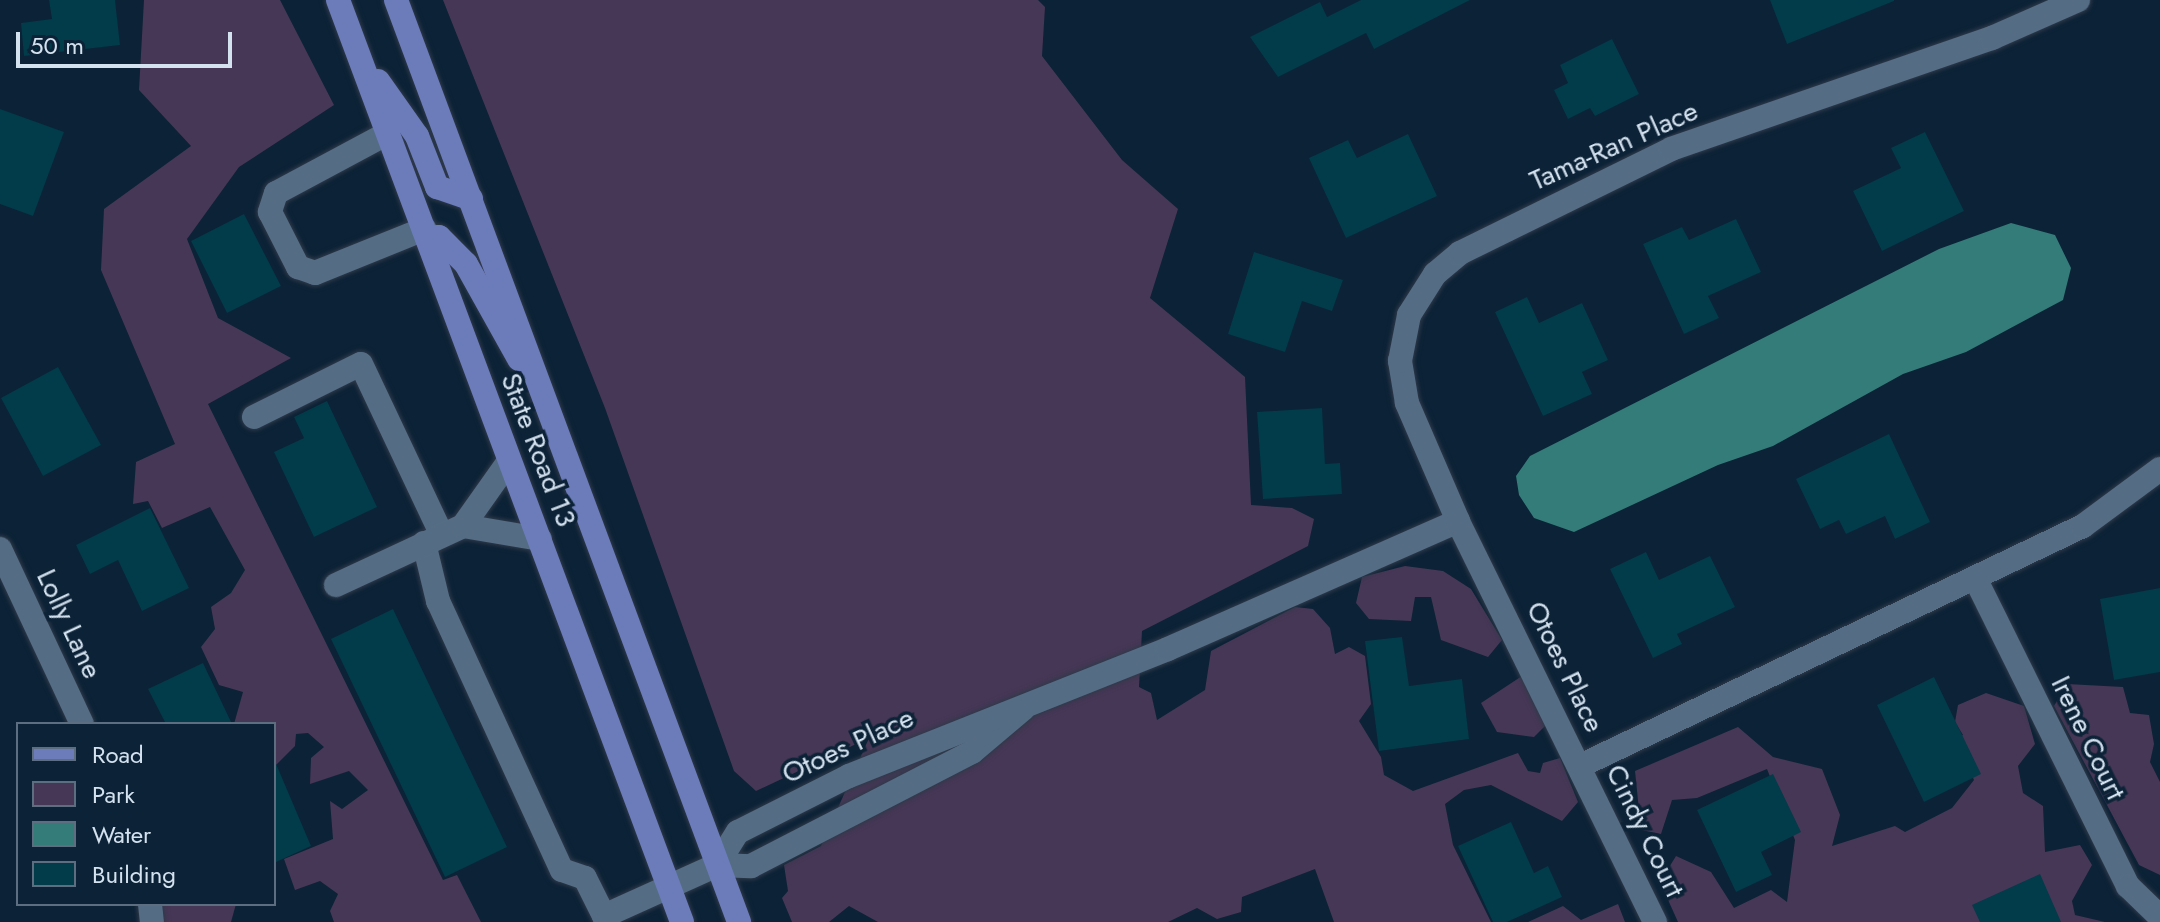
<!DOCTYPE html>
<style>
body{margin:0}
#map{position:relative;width:2160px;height:922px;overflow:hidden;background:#0c2236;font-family:Jost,sans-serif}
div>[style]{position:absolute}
.green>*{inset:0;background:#463756}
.water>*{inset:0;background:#337c79}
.building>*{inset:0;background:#023b49}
.roads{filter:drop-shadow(0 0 2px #2f3a4b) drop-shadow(0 0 2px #2f3a4b)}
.minor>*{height:24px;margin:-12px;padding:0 12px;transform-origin:12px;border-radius:12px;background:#556d84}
.major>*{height:24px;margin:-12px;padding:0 12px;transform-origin:12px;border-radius:12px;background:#6c7cbb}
span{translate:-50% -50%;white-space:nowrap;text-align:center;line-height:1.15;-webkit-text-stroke:7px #0c2236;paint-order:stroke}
.street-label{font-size:28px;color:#d4e1ef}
.legend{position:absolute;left:16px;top:722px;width:260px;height:184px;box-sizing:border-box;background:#0c2236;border:2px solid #5c6e80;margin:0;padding:10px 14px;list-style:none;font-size:24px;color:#d4e1ef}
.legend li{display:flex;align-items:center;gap:16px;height:40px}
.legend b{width:40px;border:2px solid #5c6e80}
.scale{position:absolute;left:16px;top:32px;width:216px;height:36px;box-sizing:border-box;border:4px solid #d4e1ef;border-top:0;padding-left:10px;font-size:24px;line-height:28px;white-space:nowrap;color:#d4e1ef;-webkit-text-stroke:6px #0c2236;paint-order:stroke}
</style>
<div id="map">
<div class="green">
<div style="clip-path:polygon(144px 0,280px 0,334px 105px,239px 167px,187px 239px,218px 318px,291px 358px,208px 404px,443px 880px,457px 875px,481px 922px,334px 922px,330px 911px,338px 894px,320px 881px,295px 890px,284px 859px,333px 839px,330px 801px,342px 809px,368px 790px,349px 771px,310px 784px,311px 758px,324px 747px,308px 733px,296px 734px,295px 746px,274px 767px,274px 724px,234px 724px,243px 692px,219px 685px,201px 647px,215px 629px,211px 607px,231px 593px,245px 570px,210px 507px,162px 528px,148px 501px,133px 504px,136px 462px,175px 444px,101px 270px,104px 209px,191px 146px,139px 90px)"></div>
<div style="clip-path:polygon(443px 0,1038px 0,1045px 7px,1042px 56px,1122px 160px,1178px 209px,1150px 298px,1245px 377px,1251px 505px,1292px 508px,1314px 519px,1308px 546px,1142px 631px,1139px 687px,1151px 693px,1157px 720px,1205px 690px,1211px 651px,1295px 607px,1313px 609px,1330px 628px,1335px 654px,1349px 647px,1365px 656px,1371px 704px,1359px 721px,1381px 757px,1384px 775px,1413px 791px,1518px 753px,1528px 771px,1540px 773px,1543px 763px,1560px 758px,1578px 802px,1562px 821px,1491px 785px,1464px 790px,1445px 804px,1453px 845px,1491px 922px,1334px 922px,1315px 869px,1242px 897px,1241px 912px,1217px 919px,1197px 908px,1168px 922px,878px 922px,849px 906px,829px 922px,792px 922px,782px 898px,788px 891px,784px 865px,821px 846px,869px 738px,756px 791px,734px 771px,605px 408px)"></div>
<div style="clip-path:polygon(1405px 566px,1443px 571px,1471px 589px,1502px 640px,1488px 657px,1441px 640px,1431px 597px,1415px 597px,1411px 621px,1369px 619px,1356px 603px,1362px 577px)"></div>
<div style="clip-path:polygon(1522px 676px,1547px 724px,1534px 737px,1497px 732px,1481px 703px)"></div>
<div style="clip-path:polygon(2067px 684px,2123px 687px,2130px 713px,2149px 715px,2154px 744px,2150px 762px,2160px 782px,2160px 875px,2139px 865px,2054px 706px)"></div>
<div style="clip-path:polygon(1986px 693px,2024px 706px,2035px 744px,2018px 766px,2023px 793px,2043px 806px,2045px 852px,2080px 845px,2092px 865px,2072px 901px,2075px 915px,2105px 922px,1678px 922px,1660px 882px,1676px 856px,1711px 872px,1734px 908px,1771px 890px,1787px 902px,1795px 840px,1767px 769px,1697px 798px,1672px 800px,1661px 834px,1641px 830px,1635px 771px,1738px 727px,1773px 757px,1822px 769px,1840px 815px,1832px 846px,1895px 826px,1905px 832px,1952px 808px,1974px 780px,1955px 739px,1963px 735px,1955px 722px,1958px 705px)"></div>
<div style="clip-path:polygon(162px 904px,236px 904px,231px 922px,164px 922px)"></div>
<div style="clip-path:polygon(1618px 904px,1625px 922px,1528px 922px,1563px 906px,1581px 920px)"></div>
</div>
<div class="water">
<div style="clip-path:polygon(2011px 223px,2055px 235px,2071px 268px,2063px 300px,1966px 352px,1903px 374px,1773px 446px,1718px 465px,1574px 532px,1534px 518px,1519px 495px,1516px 476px,1530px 456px,1939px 249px)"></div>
</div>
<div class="building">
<div style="clip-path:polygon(49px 0,115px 0,120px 45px,24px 56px,21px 23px,52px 19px)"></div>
<div style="clip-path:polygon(1361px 0,1470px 0,1374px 49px,1366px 33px,1278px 77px,1250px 37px,1320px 2px,1327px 17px)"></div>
<div style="clip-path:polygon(1770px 0,1894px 0,1894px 1px,1787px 44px)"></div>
<div style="clip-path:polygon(1612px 39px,1639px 94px,1595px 116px,1590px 108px,1568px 119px,1554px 90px,1568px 83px,1560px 65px)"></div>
<div style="clip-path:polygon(0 109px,64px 132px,33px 216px,0 204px)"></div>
<div style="clip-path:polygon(1925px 132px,1964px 211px,1882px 251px,1853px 191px,1901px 168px,1891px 148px)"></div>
<div style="clip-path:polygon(1408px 134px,1437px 196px,1346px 238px,1309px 158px,1348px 140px,1357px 158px)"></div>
<div style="clip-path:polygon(244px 214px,281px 286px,227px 313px,191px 241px)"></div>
<div style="clip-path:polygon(1736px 219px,1761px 272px,1708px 296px,1719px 318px,1684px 334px,1643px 244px,1682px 227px,1689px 240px)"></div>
<div style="clip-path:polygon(1254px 252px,1343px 280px,1332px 311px,1302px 301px,1285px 352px,1228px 334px)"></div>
<div style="clip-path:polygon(1527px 297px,1539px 323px,1582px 303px,1608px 360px,1582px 372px,1592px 394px,1543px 416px,1495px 312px)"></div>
<div style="clip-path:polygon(58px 367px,101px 445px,43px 476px,1px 398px)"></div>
<div style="clip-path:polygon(327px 401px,377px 507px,314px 537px,274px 452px,304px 438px,294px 417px)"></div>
<div style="clip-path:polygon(1322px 408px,1325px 464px,1340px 463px,1342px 494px,1263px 499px,1257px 412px)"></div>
<div style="clip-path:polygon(1889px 434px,1930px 522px,1895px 539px,1885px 516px,1846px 534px,1839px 520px,1820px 529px,1796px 479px)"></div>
<div style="clip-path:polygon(150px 508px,189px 588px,142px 611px,118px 560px,90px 574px,76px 545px)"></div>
<div style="clip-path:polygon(1646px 552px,1659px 580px,1710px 556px,1735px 607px,1677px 634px,1682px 644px,1653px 658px,1610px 569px)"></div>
<div style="clip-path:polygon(2160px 588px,2160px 672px,2114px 680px,2100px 599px)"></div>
<div style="clip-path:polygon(393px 609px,507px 847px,445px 877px,331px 639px)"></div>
<div style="clip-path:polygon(1402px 637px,1409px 686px,1462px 679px,1469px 739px,1379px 751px,1365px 641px)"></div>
<div style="clip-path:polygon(203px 663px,232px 724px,166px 724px,148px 689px)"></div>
<div style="clip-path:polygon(1934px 677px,1981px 774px,1924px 802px,1877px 705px)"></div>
<div style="clip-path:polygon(274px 759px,311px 846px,274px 863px)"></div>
<div style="clip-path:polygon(1773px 774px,1801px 832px,1761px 852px,1772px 875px,1736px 892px,1697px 810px)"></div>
<div style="clip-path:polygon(1511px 822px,1534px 873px,1548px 866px,1562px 897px,1507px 922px,1493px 922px,1458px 846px)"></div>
<div style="clip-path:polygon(2040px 874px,2061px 922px,1980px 922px,1972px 905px)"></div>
</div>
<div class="roads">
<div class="minor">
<div style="left:388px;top:133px;width:127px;rotate:151.8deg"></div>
<div style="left:276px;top:193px;width:20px;rotate:108deg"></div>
<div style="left:270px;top:212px;width:62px;rotate:63deg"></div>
<div style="left:298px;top:267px;width:18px;rotate:19deg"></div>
<div style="left:315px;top:273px;width:118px;rotate:-22deg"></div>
<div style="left:254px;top:417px;width:119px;rotate:-26.4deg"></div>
<div style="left:361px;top:364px;width:189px;rotate:64.7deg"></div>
<div style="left:463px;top:526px;width:78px;rotate:9.6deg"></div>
<div style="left:424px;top:543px;width:60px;rotate:76.4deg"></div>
<div style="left:438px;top:601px;width:296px;rotate:65.3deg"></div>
<div style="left:562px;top:870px;width:24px;rotate:19deg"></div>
<div style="left:585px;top:878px;width:42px;rotate:63.4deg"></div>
<div style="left:604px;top:916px;width:124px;rotate:-24.3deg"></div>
<div style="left:717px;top:865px;width:34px;rotate:2deg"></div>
<div style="left:751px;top:866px;width:249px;rotate:-27.3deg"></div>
<div style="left:972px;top:752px;width:67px;rotate:-40.1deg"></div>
<div style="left:0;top:549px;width:193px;rotate:64.9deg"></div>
<div style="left:1975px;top:578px;width:344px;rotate:63.6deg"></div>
<div style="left:2128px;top:886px;width:45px;rotate:44.1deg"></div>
<div style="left:336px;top:585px;width:140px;rotate:-24.9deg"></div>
<div style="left:463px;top:526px;width:80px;rotate:-54.7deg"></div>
<div style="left:1580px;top:766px;width:557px;rotate:-25.51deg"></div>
<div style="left:2083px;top:526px;width:96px;rotate:-36.5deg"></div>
<div style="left:717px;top:865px;width:39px;rotate:-58deg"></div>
<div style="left:738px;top:832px;width:124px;rotate:-26.8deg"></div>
<div style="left:849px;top:776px;width:343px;rotate:-21.7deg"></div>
<div style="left:1168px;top:649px;width:317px;rotate:-23.8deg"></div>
<div style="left:150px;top:904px;width:18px;rotate:84deg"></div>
<div style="left:1655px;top:922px;width:447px;rotate:-116.2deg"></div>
<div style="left:1458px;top:521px;width:129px;rotate:-113.4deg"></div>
<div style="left:1407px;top:403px;width:43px;rotate:-99.5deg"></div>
<div style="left:1400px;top:361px;width:47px;rotate:-78.9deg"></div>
<div style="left:1409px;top:315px;width:49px;rotate:-57.6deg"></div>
<div style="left:1435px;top:274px;width:33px;rotate:-40deg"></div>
<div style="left:1460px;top:253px;width:235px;rotate:-26.2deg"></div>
<div style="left:1671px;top:149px;width:340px;rotate:-19.1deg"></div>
<div style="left:1992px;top:38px;width:94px;rotate:-23.8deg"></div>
</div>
<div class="major">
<div style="left:338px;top:0;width:984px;rotate:69.54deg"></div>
<div style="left:396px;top:0;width:984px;rotate:69.59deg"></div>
<div style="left:378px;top:81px;width:67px;rotate:54.7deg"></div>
<div style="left:417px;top:136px;width:55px;rotate:68.6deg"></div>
<div style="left:437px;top:187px;width:36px;rotate:19deg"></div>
<div style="left:427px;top:238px;width:12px;rotate:-5deg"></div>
<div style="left:439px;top:237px;width:38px;rotate:45deg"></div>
<div style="left:466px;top:264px;width:109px;rotate:60.8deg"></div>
</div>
</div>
<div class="street-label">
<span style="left:1614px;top:146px;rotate:-24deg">Tama-Ran Place</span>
<span style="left:538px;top:450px;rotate:69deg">State Road 13</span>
<span style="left:69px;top:624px;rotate:65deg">Lolly Lane</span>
<span style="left:1565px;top:667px;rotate:64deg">Otoes Place</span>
<span style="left:2088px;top:738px;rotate:64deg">Irene Court</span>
<span style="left:848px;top:746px;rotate:-25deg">Otoes Place</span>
<span style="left:1645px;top:831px;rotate:64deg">Cindy Court</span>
</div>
<ul class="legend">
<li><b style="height:10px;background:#6c7cbb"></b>Road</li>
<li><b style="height:22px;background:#463756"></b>Park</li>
<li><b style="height:22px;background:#337c79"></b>Water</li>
<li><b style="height:22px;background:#023b49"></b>Building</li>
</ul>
<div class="scale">50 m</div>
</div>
